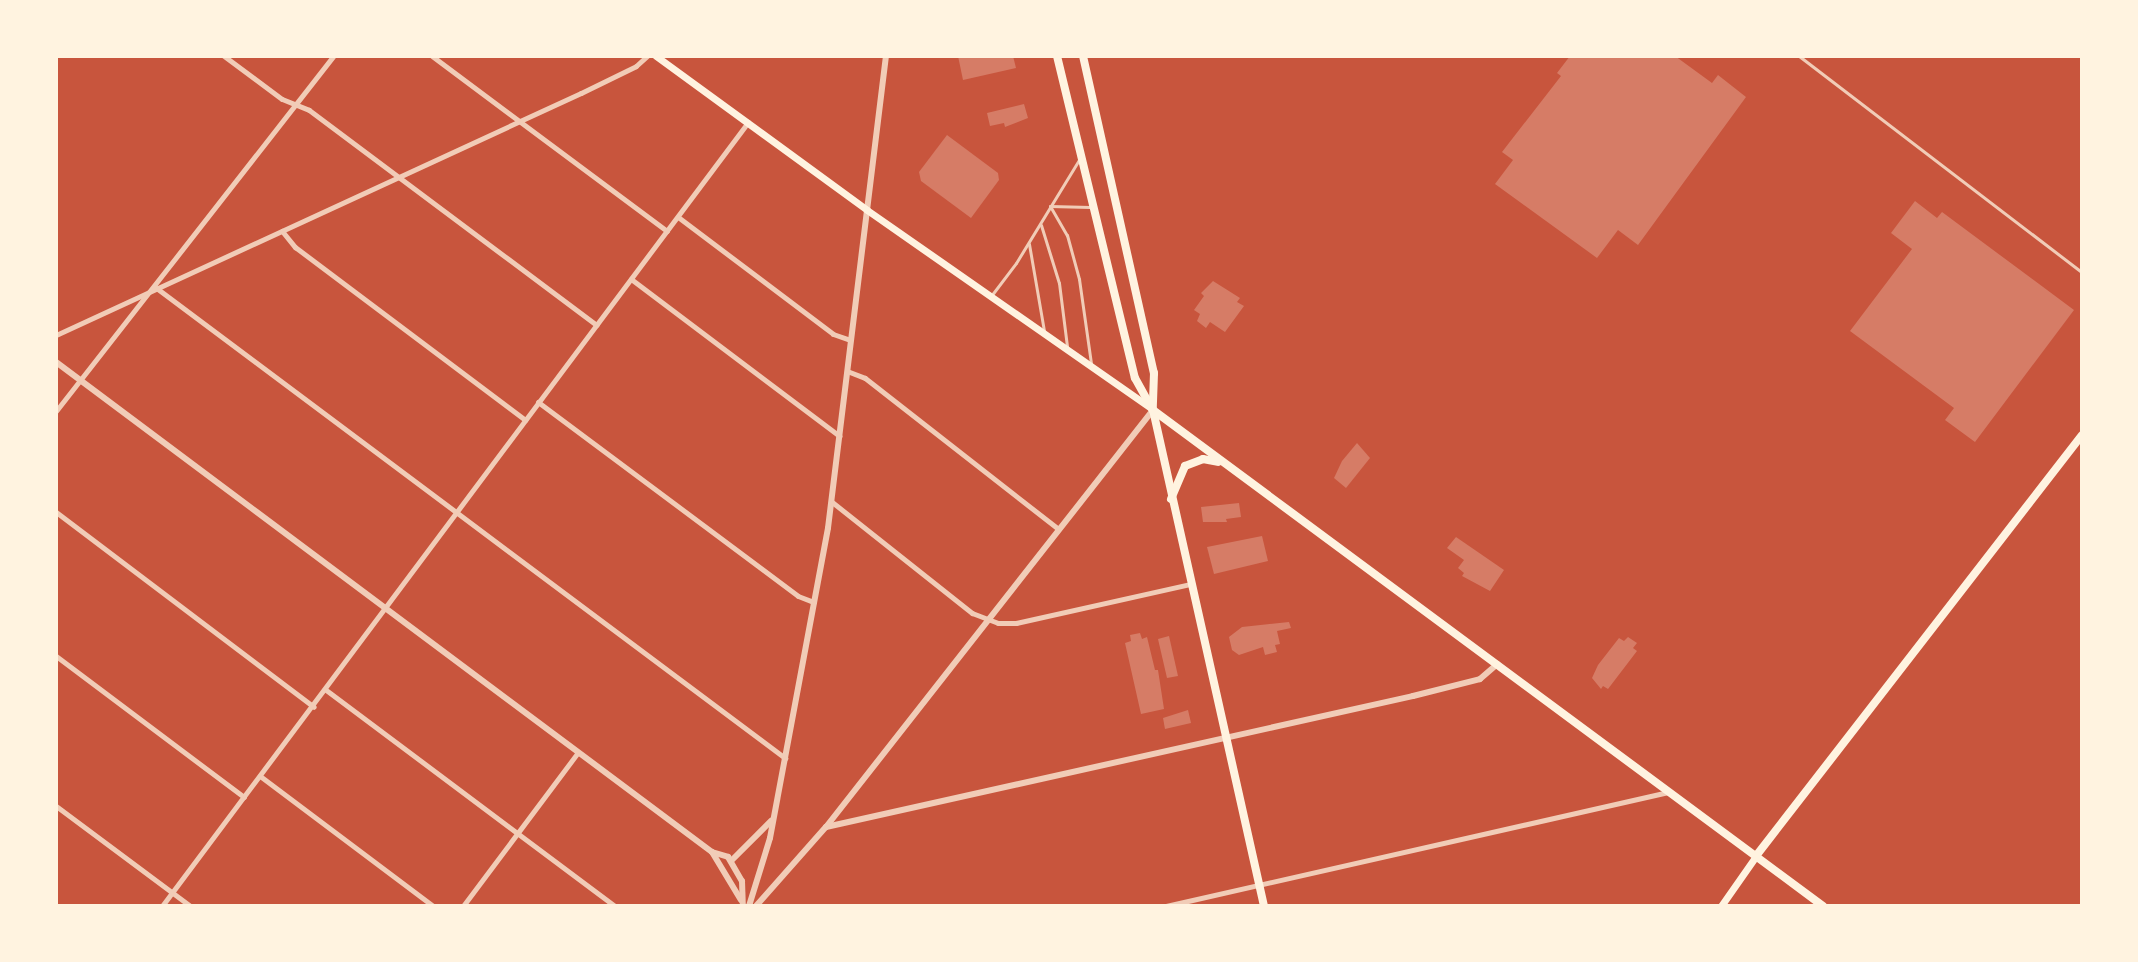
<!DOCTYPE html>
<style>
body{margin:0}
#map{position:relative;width:2138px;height:962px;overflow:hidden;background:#c8553d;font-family:"Nunito Sans",sans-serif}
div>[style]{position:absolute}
.building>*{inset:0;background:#d67c66}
.service>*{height:3px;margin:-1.5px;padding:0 1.5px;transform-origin:1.5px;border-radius:1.5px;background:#f1ccb7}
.minor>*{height:5px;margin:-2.5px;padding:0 2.5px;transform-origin:2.5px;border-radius:2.5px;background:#f1ccb7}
.tertiary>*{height:6px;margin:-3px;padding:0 3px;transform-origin:3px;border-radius:3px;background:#f1ccb7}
.secondary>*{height:7px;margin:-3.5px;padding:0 3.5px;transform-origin:3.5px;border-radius:3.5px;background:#fff3e0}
.primary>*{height:8px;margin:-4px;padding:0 4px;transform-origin:4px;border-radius:4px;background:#fff3e0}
.trunk>*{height:8px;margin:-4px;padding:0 4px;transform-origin:4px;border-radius:4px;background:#fff3e0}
span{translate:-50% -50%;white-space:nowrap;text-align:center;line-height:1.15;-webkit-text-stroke:6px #fff3e0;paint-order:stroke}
.frame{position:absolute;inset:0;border:58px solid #fff3e0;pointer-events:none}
</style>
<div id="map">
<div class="building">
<div style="clip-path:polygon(958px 56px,1013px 56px,1016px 68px,963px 80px)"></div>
<div style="clip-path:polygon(1570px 56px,1675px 56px,1712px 83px,1718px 75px,1746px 97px,1638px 245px,1618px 230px,1597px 258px,1495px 184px,1513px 160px,1502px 152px,1561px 76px,1557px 73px)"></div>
<div style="clip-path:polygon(1024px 104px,1028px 118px,1005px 127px,1004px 123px,990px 126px,987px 113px)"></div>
<div style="clip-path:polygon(947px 135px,998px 173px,999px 180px,971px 218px,921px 181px,919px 172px)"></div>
<div style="clip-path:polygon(1915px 201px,1937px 218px,1942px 212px,2074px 310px,1975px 442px,1945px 420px,1954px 408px,1850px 331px,1912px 249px,1891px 233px)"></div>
<div style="clip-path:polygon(1213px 281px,1240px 298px,1237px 302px,1244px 306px,1225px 332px,1210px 322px,1206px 328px,1197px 321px,1200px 314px,1194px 310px,1204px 296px,1201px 293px)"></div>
<div style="clip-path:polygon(1357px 443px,1370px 458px,1346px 488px,1334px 478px,1342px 461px)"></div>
<div style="clip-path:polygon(1239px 503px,1241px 517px,1226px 519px,1227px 522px,1203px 522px,1201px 507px)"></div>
<div style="clip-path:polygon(1262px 536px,1268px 561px,1214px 574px,1207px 547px)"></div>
<div style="clip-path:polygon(1456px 537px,1504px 570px,1490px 591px,1462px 576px,1464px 573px,1458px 568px,1464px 560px,1447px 548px)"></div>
<div style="clip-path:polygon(1289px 622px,1291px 628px,1277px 631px,1280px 644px,1275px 645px,1277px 652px,1265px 655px,1263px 647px,1239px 655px,1232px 650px,1229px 637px,1242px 627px)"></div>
<div style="clip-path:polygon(1140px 633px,1142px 639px,1147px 637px,1155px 670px,1158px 670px,1164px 709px,1141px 714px,1125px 643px,1131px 641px,1130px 635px)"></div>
<div style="clip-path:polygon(1169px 636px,1178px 676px,1167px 678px,1158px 639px)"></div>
<div style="clip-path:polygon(1628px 637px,1637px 643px,1633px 648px,1637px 651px,1608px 689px,1603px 686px,1601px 689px,1592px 678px,1598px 665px,1619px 638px,1624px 641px)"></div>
<div style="clip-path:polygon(1188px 710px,1191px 723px,1165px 729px,1163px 718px)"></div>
</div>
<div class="service">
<div style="left:1799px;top:56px;width:356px;rotate:37.4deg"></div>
<div style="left:1050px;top:206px;width:34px;rotate:60deg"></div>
<div style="left:1067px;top:235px;width:46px;rotate:74.7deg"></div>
<div style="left:1079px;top:279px;width:85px;rotate:81.9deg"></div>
<div style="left:1050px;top:206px;width:40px;rotate:1.4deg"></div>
<div style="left:1041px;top:225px;width:61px;rotate:72.8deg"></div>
<div style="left:1059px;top:283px;width:64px;rotate:82.8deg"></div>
<div style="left:1029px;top:244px;width:88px;rotate:80.2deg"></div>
<div style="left:991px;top:296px;width:41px;rotate:-52.9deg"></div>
<div style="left:1016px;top:263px;width:123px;rotate:-58.6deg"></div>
</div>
<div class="minor">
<div style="left:224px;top:56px;width:72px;rotate:36.6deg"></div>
<div style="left:282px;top:99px;width:29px;rotate:22deg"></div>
<div style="left:309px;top:110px;width:359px;rotate:36.8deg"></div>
<div style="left:432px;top:56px;width:293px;rotate:36.7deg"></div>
<div style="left:678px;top:217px;width:194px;rotate:37deg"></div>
<div style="left:833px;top:334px;width:18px;rotate:19deg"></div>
<div style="left:282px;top:231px;width:21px;rotate:51deg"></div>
<div style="left:295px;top:247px;width:288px;rotate:36.9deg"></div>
<div style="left:631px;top:279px;width:261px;rotate:37deg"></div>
<div style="left:155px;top:287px;width:787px;rotate:36.78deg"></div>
<div style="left:56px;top:335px;width:578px;rotate:-24.75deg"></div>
<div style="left:581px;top:93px;width:61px;rotate:-26.1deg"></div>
<div style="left:636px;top:66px;width:15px;rotate:-42deg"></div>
<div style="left:847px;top:371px;width:19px;rotate:21deg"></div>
<div style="left:865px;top:378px;width:245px;rotate:38deg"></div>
<div style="left:538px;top:402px;width:324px;rotate:36.7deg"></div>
<div style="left:798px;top:596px;width:17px;rotate:21deg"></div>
<div style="left:56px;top:411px;width:450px;rotate:-52deg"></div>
<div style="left:832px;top:502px;width:179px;rotate:38.4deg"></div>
<div style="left:972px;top:613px;width:28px;rotate:21deg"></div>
<div style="left:998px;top:623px;width:18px"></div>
<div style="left:1016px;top:623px;width:178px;rotate:-12.6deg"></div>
<div style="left:56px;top:512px;width:323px;rotate:37.1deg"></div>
<div style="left:56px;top:656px;width:235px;rotate:36.9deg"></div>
<div style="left:326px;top:690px;width:361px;rotate:36.8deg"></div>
<div style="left:260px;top:776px;width:216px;rotate:36.9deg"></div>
<div style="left:56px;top:806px;width:167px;rotate:36.7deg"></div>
<div style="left:162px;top:906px;width:979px;rotate:-53.22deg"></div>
<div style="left:463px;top:906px;width:192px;rotate:-53.2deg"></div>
<div style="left:1166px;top:906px;width:515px;rotate:-12.79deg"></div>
</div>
<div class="tertiary">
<div style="left:56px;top:362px;width:819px;rotate:36.76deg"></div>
<div style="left:712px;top:852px;width:17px;rotate:17deg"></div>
<div style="left:728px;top:857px;width:28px;rotate:60deg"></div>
<div style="left:742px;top:881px;width:25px;rotate:88deg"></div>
<div style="left:826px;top:827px;width:601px;rotate:-12.58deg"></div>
<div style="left:1413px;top:696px;width:69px;rotate:-14.2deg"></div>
<div style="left:1480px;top:679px;width:23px;rotate:-41deg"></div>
<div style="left:712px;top:852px;width:56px;rotate:58.9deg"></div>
<div style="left:731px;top:861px;width:57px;rotate:-45deg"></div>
<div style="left:749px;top:906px;width:71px;rotate:-72.8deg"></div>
<div style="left:770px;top:838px;width:315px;rotate:-79.4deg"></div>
<div style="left:828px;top:528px;width:476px;rotate:-83deg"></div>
<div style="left:756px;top:906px;width:106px;rotate:-48.5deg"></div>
<div style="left:826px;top:827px;width:530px;rotate:-51.9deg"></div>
</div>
<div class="secondary">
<div style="left:656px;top:56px;width:261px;rotate:36.1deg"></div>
<div style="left:867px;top:210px;width:346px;rotate:34.9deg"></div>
<div style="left:1721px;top:906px;width:61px;rotate:-55deg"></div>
</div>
<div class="primary">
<div style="left:1153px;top:410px;width:508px;rotate:77.39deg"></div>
<div style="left:1756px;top:856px;width:532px;rotate:-52.25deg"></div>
</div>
<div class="trunk">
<div style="left:1057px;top:56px;width:331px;rotate:76.4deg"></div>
<div style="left:1135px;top:378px;width:37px;rotate:61deg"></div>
<div style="left:1153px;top:410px;width:834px;rotate:36.51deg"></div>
<div style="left:1083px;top:56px;width:325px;rotate:77.4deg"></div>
<div style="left:1154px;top:373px;width:36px;rotate:92deg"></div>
<div style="left:1171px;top:499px;width:36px;rotate:-67deg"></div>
<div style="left:1185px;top:466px;width:19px;rotate:-21deg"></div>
<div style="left:1203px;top:459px;width:15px;rotate:11deg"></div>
</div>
<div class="frame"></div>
</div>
